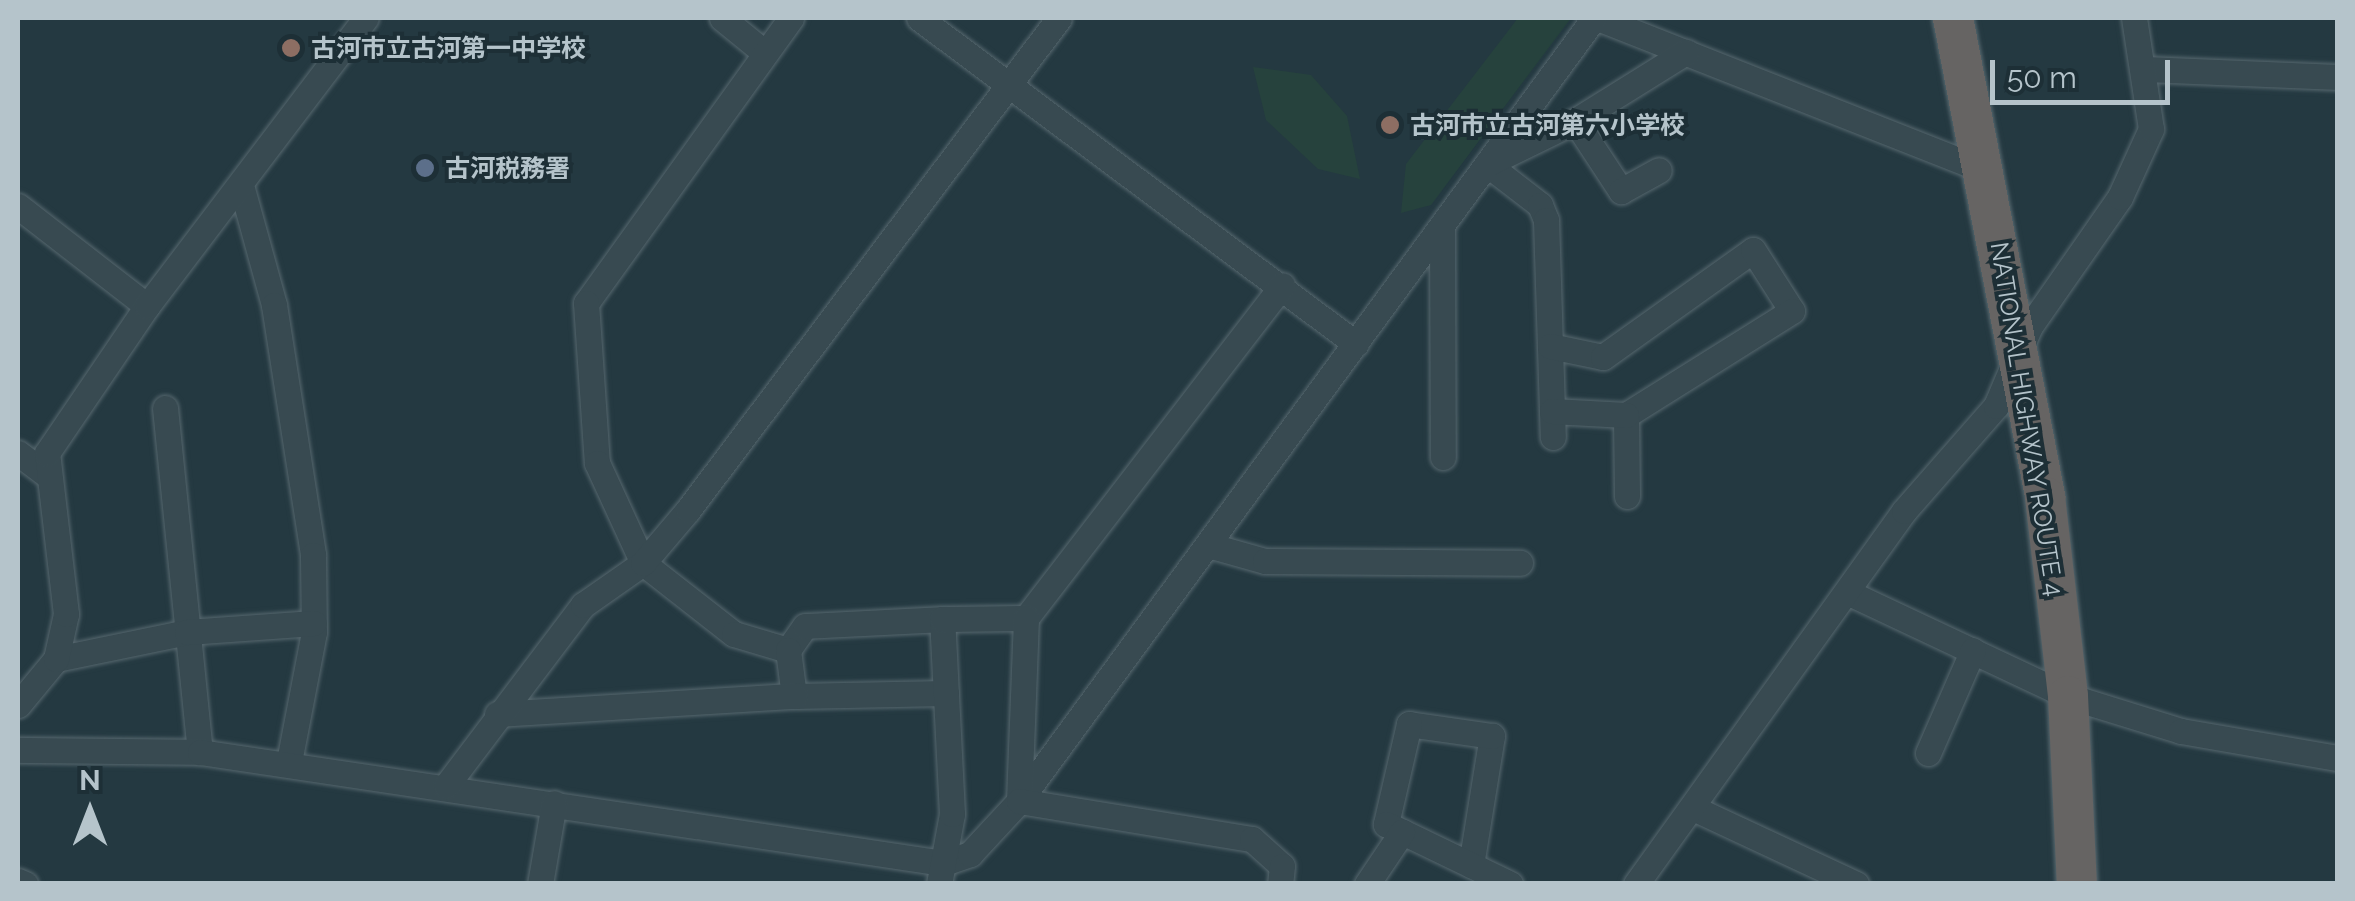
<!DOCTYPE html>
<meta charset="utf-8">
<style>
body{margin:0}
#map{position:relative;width:2355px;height:901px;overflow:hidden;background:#243941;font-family:Raleway,"Noto Sans JP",sans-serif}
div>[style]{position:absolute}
.green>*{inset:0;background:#26423d}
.roads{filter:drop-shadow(0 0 2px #56676e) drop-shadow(0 0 2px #56676e)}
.minor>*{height:25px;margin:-12.5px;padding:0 12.5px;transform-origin:12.5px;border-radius:12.5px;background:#384a51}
.trunk>*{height:40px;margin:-20px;padding:0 20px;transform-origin:20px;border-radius:20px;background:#666463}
.dots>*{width:28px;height:28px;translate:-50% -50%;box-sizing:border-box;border:5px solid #1d2f36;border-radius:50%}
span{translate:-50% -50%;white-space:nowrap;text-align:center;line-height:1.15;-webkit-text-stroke:8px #1d2f36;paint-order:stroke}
.poi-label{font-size:25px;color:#b5c4cb;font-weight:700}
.left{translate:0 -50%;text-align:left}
.street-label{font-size:25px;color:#b5c4cb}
.frame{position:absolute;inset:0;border:20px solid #b5c4cb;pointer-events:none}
.north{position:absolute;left:40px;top:761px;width:100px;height:100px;-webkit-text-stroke:8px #1d2f36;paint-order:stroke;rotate:0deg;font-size:28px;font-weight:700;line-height:40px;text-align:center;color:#b5c4cb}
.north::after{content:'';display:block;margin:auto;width:35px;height:45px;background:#b5c4cb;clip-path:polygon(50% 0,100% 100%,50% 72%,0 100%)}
.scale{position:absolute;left:1990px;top:60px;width:180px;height:45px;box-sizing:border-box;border:5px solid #b5c4cb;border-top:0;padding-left:12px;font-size:30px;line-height:35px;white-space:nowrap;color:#b5c4cb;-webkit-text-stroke:8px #1d2f36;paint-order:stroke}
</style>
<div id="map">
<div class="green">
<div style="clip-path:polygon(1518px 18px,1571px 18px,1431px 205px,1401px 213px,1406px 164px)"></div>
<div style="clip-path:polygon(1253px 67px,1311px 75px,1347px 116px,1360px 179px,1318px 169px,1266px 120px)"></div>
</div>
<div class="roads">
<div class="minor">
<div style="left:722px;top:18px;width:55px;rotate:39.1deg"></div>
<div style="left:791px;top:18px;width:351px;rotate:125.7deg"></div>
<div style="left:586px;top:303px;width:160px;rotate:86.1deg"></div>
<div style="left:597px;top:463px;width:110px;rotate:65.3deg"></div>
<div style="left:643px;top:563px;width:115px;rotate:38deg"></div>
<div style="left:734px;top:634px;width:56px;rotate:16.5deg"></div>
<div style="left:788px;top:650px;width:29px;rotate:-55deg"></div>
<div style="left:805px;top:626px;width:137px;rotate:-2.9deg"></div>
<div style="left:919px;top:18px;width:545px;rotate:36.72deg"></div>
<div style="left:1598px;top:18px;width:417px;rotate:21.5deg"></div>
<div style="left:2146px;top:69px;width:192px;rotate:2.4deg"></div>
<div style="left:1575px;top:121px;width:84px;rotate:56.7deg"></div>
<div style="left:1621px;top:191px;width:43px;rotate:-28.9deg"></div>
<div style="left:1487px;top:164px;width:67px;rotate:37.7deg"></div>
<div style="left:1540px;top:205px;width:16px;rotate:68deg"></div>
<div style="left:1546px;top:220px;width:217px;rotate:88.2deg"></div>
<div style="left:1487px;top:164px;width:98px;rotate:-26deg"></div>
<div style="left:1575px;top:121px;width:131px;rotate:-31.9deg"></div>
<div style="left:241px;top:185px;width:124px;rotate:74.6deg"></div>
<div style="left:274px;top:305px;width:253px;rotate:81.1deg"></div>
<div style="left:313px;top:555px;width:77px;rotate:89.3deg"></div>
<div style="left:314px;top:632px;width:132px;rotate:100.9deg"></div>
<div style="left:18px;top:206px;width:163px;rotate:37.8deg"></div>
<div style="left:1442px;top:225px;width:232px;rotate:89.8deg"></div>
<div style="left:1550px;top:346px;width:54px;rotate:11.7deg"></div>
<div style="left:1603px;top:357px;width:184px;rotate:-35.5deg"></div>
<div style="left:1753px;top:250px;width:72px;rotate:57.4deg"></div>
<div style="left:1792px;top:311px;width:196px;rotate:147.9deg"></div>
<div style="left:1626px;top:415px;width:81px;rotate:89.3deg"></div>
<div style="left:165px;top:408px;width:346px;rotate:84.2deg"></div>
<div style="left:1552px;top:411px;width:74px;rotate:3.1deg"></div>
<div style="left:18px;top:453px;width:36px;rotate:37deg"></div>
<div style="left:1208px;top:545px;width:59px;rotate:15.7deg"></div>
<div style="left:1265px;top:561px;width:255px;rotate:0.4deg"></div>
<div style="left:1847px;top:592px;width:244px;rotate:25.2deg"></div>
<div style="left:2068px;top:696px;width:118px;rotate:17.2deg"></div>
<div style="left:2181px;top:731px;width:159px;rotate:9.8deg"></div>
<div style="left:1026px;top:618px;width:420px;rotate:-52.4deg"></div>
<div style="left:788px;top:650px;width:46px;rotate:82.6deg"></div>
<div style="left:794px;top:696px;width:152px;rotate:-1.1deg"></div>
<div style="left:56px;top:659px;width:134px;rotate:-11.6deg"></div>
<div style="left:187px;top:632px;width:127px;rotate:-4.1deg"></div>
<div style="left:18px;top:705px;width:60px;rotate:-50.4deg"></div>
<div style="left:56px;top:659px;width:46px;rotate:-77.5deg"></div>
<div style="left:66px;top:614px;width:162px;rotate:-96.7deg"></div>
<div style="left:47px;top:453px;width:178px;rotate:-55.8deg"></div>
<div style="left:147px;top:306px;width:362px;rotate:-52.8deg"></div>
<div style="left:497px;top:714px;width:298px;rotate:-3.5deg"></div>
<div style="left:18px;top:750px;width:182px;rotate:0.6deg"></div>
<div style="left:200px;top:752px;width:752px;rotate:8.49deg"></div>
<div style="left:944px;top:863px;width:28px;rotate:-19deg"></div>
<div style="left:970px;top:854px;width:72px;rotate:-47.2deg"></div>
<div style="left:1019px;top:801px;width:971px;rotate:-53.71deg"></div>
<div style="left:1928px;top:753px;width:112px;rotate:-66.4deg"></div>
<div style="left:446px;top:786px;width:227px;rotate:-52.9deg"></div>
<div style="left:583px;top:605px;width:73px;rotate:-35deg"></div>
<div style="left:643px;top:563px;width:70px;rotate:-49.7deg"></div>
<div style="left:688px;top:510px;width:616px;rotate:-52.98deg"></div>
<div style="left:1693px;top:808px;width:180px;rotate:25deg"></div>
<div style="left:1471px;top:865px;width:131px;rotate:-80.8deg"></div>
<div style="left:1492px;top:736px;width:84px;rotate:-171.8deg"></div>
<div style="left:1409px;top:724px;width:103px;rotate:103deg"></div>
<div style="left:1386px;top:824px;width:138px;rotate:25.8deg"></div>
<div style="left:18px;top:881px;width:8px;rotate:23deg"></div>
<div style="left:540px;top:884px;width:82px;rotate:-80.2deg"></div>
<div style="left:939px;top:884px;width:71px;rotate:-79.5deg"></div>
<div style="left:952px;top:814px;width:195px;rotate:-92.9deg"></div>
<div style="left:942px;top:619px;width:84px;rotate:-0.7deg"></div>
<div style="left:1026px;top:618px;width:183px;rotate:92.2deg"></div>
<div style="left:1019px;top:801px;width:236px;rotate:9.3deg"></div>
<div style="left:1252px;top:839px;width:40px;rotate:42deg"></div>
<div style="left:1282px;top:866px;width:18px;rotate:96deg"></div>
<div style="left:1367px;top:884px;width:63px;rotate:-56.1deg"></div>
<div style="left:1636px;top:884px;width:459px;rotate:-54.3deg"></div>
<div style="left:1904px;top:511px;width:140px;rotate:-48.8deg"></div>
<div style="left:1996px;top:406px;width:87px;rotate:-67deg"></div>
<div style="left:2030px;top:326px;width:157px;rotate:-55.1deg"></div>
<div style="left:2120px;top:197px;width:75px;rotate:-65.5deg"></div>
<div style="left:2151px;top:129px;width:112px;rotate:-98.7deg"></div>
</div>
<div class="trunk">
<div style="left:1953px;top:18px;width:488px;rotate:79.1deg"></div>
<div style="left:2045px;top:497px;width:200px;rotate:83.4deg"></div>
<div style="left:2068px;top:696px;width:188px;rotate:87.3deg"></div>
</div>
</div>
<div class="dots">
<div style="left:291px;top:48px;background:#8d6e63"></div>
<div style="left:1390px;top:125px;background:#8d6e63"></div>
<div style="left:425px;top:168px;background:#5c6f8a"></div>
</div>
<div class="poi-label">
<span class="left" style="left:311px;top:48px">古河市立古河第一中学校</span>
<span class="left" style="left:1410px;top:125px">古河市立古河第六小学校</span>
<span class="left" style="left:445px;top:168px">古河税務署</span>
</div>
<div class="street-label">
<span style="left:2027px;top:419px;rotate:81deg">NATIONAL HIGHWAY ROUTE 4</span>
</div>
<div class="frame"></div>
<div class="north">N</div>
<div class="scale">50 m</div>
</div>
